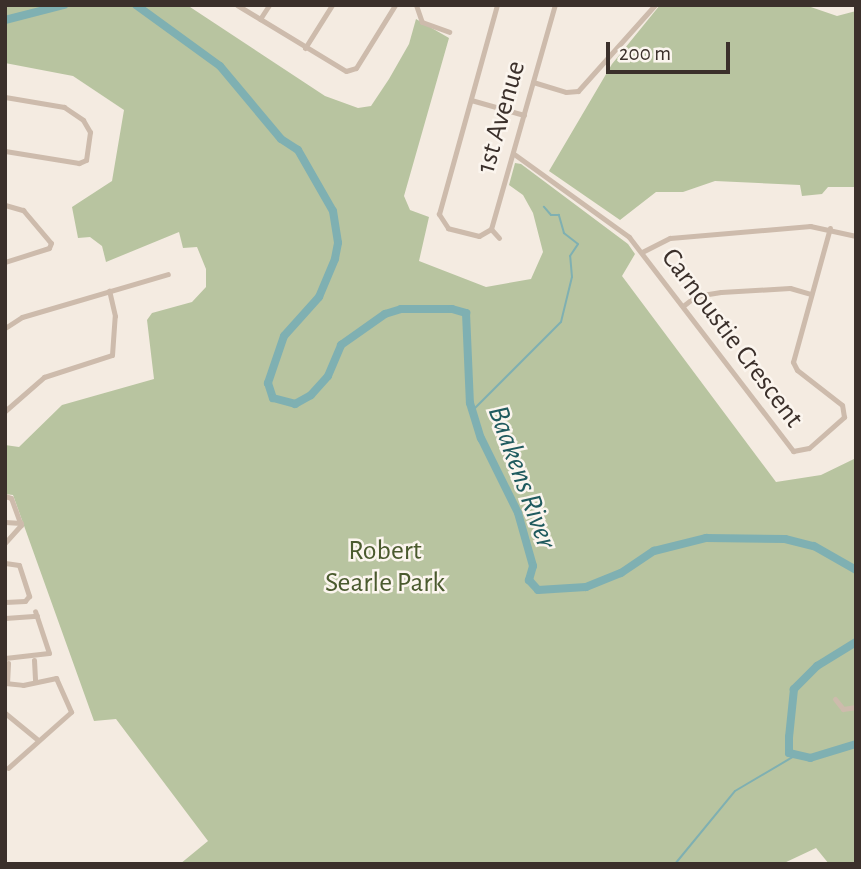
<!DOCTYPE html>
<style>
body{margin:0}
#map{position:relative;width:861px;height:869px;overflow:hidden;background:#f4ebe1;font-family:"Alegreya Sans",sans-serif}
div>[style]{position:absolute}
.green>*{inset:0;background:#b8c4a0}
.stream>*{height:2px;margin:-1px;padding:0 1px;transform-origin:1px;border-radius:1px;background:#7fb0b2}
.river>*{height:8px;margin:-4px;padding:0 4px;transform-origin:4px;border-radius:4px;background:#7fb0b2}
.minor>*{height:5px;margin:-2.5px;padding:0 2.5px;transform-origin:2.5px;border-radius:2.5px;background:#cdbbac}
span{translate:-50% -50%;white-space:nowrap;text-align:center;line-height:1.15;-webkit-text-stroke:5px #fbf5ee;paint-order:stroke}
.street-label{font-size:28px;color:#3b302b}
.park-label{font-size:28px;color:#4a5a2e}
.water-label{font-size:30px;color:#1f5a5e;font-style:italic}
.frame{position:absolute;inset:0;border:7px solid #3b302b;pointer-events:none}
.scale{position:absolute;left:606px;top:42px;width:124px;height:32px;box-sizing:border-box;border:4px solid #3b302b;border-top:0;padding-left:9px;font-size:21px;line-height:24px;white-space:nowrap;color:#3b302b;-webkit-text-stroke:5px #fbf5ee;paint-order:stroke}
</style>
<div id="map">
<div class="green">
<div style="clip-path:polygon(5px 5px,187px 5px,325px 96px,358px 108px,371px 106px,389px 79px,409px 44px,416px 19px,449px 38px,404px 196px,410px 210px,429px 217px,419px 261px,486px 287px,531px 279px,543px 252px,533px 213px,523px 195px,509px 185px,515px 163px,521px 164px,628px 244px,635px 254px,622px 276px,776px 482px,821px 475px,856px 458px,856px 864px,829px 864px,816px 848px,782px 864px,180px 864px,208px 841px,116px 719px,94px 721px,13px 495px,5px 494px,5px 445px,19px 447px,62px 405px,154px 379px,147px 320px,152px 313px,192px 302px,206px 287px,206px 269px,197px 247px,183px 248px,179px 232px,106px 262px,102px 246px,90px 237px,78px 238px,72px 207px,112px 181px,124px 110px,73px 76px,5px 63px)"></div>
<div style="clip-path:polygon(660px 5px,805px 5px,837px 16px,856px 11px,856px 187px,828px 187px,822px 194px,802px 196px,800px 185px,715px 181px,683px 192px,656px 192px,620px 220px,549px 171px,612px 64px)"></div>
</div>
<div class="stream">
<div style="left:473px;top:410px;width:124px;rotate:-45deg"></div>
<div style="left:561px;top:322px;width:46px;rotate:-76.3deg"></div>
<div style="left:572px;top:277px;width:21px;rotate:-95deg"></div>
<div style="left:570px;top:256px;width:14px;rotate:-56deg"></div>
<div style="left:578px;top:244px;width:18px;rotate:-142deg"></div>
<div style="left:564px;top:233px;width:19px;rotate:-106deg"></div>
<div style="left:559px;top:215px;width:8px;rotate:180deg"></div>
<div style="left:551px;top:215px;width:11px;rotate:-131deg"></div>
<div style="left:675px;top:864px;width:94px;rotate:-50.6deg"></div>
<div style="left:735px;top:791px;width:71px;rotate:-30.5deg"></div>
</div>
<div class="river">
<div style="left:136px;top:5px;width:104px;rotate:36deg"></div>
<div style="left:220px;top:66px;width:95px;rotate:50.1deg"></div>
<div style="left:281px;top:139px;width:20px;rotate:33deg"></div>
<div style="left:298px;top:150px;width:70px;rotate:60.2deg"></div>
<div style="left:333px;top:211px;width:32px;rotate:81deg"></div>
<div style="left:338px;top:243px;width:16px;rotate:101deg"></div>
<div style="left:335px;top:259px;width:41px;rotate:112.8deg"></div>
<div style="left:319px;top:297px;width:52px;rotate:131.9deg"></div>
<div style="left:284px;top:336px;width:50px;rotate:108.8deg"></div>
<div style="left:268px;top:383px;width:16px;rotate:72deg"></div>
<div style="left:273px;top:398px;width:23px;rotate:15deg"></div>
<div style="left:295px;top:404px;width:18px;rotate:-29deg"></div>
<div style="left:311px;top:395px;width:25px;rotate:-48deg"></div>
<div style="left:328px;top:376px;width:34px;rotate:-67deg"></div>
<div style="left:341px;top:345px;width:54px;rotate:-35.2deg"></div>
<div style="left:385px;top:314px;width:17px;rotate:-17deg"></div>
<div style="left:401px;top:309px;width:51px"></div>
<div style="left:452px;top:309px;width:15px;rotate:16deg"></div>
<div style="left:466px;top:313px;width:90px;rotate:87.5deg"></div>
<div style="left:470px;top:403px;width:37px;rotate:73deg"></div>
<div style="left:481px;top:438px;width:84px;rotate:63.7deg"></div>
<div style="left:518px;top:513px;width:55px;rotate:74.2deg"></div>
<div style="left:533px;top:566px;width:15px;rotate:106deg"></div>
<div style="left:529px;top:580px;width:13px;rotate:48deg"></div>
<div style="left:538px;top:590px;width:48px;rotate:-3.6deg"></div>
<div style="left:586px;top:587px;width:38px;rotate:-22deg"></div>
<div style="left:621px;top:573px;width:40px;rotate:-34deg"></div>
<div style="left:654px;top:551px;width:54px;rotate:-14deg"></div>
<div style="left:706px;top:538px;width:79px;rotate:0.7deg"></div>
<div style="left:785px;top:539px;width:30px;rotate:14deg"></div>
<div style="left:814px;top:546px;width:48px;rotate:29.7deg"></div>
<div style="left:5px;top:20px;width:61px;rotate:-14.3deg"></div>
<div style="left:856px;top:642px;width:46px;rotate:148.4deg"></div>
<div style="left:817px;top:666px;width:33px;rotate:135deg"></div>
<div style="left:794px;top:689px;width:48px;rotate:95.9deg"></div>
<div style="left:789px;top:737px;width:16px;rotate:90deg"></div>
<div style="left:789px;top:753px;width:22px;rotate:13deg"></div>
<div style="left:810px;top:758px;width:48px;rotate:-16.9deg"></div>
</div>
<div class="minor">
<div style="left:237px;top:5px;width:127px;rotate:31.2deg"></div>
<div style="left:346px;top:71px;width:10px;rotate:-17deg"></div>
<div style="left:356px;top:68px;width:74px;rotate:-58.2deg"></div>
<div style="left:416px;top:5px;width:18px;rotate:71deg"></div>
<div style="left:422px;top:22px;width:29px;rotate:20deg"></div>
<div style="left:260px;top:19px;width:17px;rotate:-57deg"></div>
<div style="left:305px;top:48px;width:51px;rotate:-57.9deg"></div>
<div style="left:533px;top:82px;width:34px;rotate:17deg"></div>
<div style="left:566px;top:92px;width:12px;rotate:-5deg"></div>
<div style="left:578px;top:91px;width:115px;rotate:-48.2deg"></div>
<div style="left:5px;top:97px;width:60px;rotate:9.6deg"></div>
<div style="left:64px;top:107px;width:23px;rotate:34deg"></div>
<div style="left:83px;top:120px;width:14px;rotate:60deg"></div>
<div style="left:90px;top:132px;width:28px;rotate:98deg"></div>
<div style="left:86px;top:160px;width:8px;rotate:157deg"></div>
<div style="left:79px;top:163px;width:75px;rotate:-170.8deg"></div>
<div style="left:471px;top:100px;width:55px;rotate:15.8deg"></div>
<div style="left:514px;top:154px;width:142px;rotate:35.8deg"></div>
<div style="left:629px;top:237px;width:270px;rotate:52.5deg"></div>
<div style="left:793px;top:451px;width:16px;rotate:-11deg"></div>
<div style="left:809px;top:448px;width:47px;rotate:-41.5deg"></div>
<div style="left:844px;top:417px;width:12px;rotate:-99deg"></div>
<div style="left:842px;top:405px;width:57px;rotate:-142.1deg"></div>
<div style="left:797px;top:370px;width:9px;rotate:-117deg"></div>
<div style="left:793px;top:362px;width:139px;rotate:-74.6deg"></div>
<div style="left:5px;top:205px;width:19px;rotate:16deg"></div>
<div style="left:23px;top:210px;width:43px;rotate:49.7deg"></div>
<div style="left:51px;top:243px;width:5px;rotate:112deg"></div>
<div style="left:49px;top:248px;width:46px;rotate:162.3deg"></div>
<div style="left:491px;top:229px;width:14px;rotate:150deg"></div>
<div style="left:479px;top:236px;width:32px;rotate:-166deg"></div>
<div style="left:448px;top:228px;width:17px;rotate:-123deg"></div>
<div style="left:439px;top:214px;width:217px;rotate:-74.5deg"></div>
<div style="left:491px;top:229px;width:233px;rotate:-74.1deg"></div>
<div style="left:491px;top:229px;width:12px;rotate:48deg"></div>
<div style="left:642px;top:252px;width:31px;rotate:-27deg"></div>
<div style="left:670px;top:238px;width:141px;rotate:-4.9deg"></div>
<div style="left:810px;top:226px;width:47px;rotate:12.3deg"></div>
<div style="left:683px;top:306px;width:16px;rotate:-38deg"></div>
<div style="left:696px;top:296px;width:25px;rotate:-9deg"></div>
<div style="left:721px;top:292px;width:69px;rotate:-3.3deg"></div>
<div style="left:790px;top:288px;width:22px;rotate:16deg"></div>
<div style="left:5px;top:328px;width:20px;rotate:-33deg"></div>
<div style="left:22px;top:317px;width:152px;rotate:-16.4deg"></div>
<div style="left:5px;top:411px;width:52px;rotate:-41.1deg"></div>
<div style="left:44px;top:377px;width:71px;rotate:-17.9deg"></div>
<div style="left:112px;top:355px;width:39px;rotate:-86deg"></div>
<div style="left:115px;top:316px;width:26px;rotate:-103deg"></div>
<div style="left:5px;top:496px;width:6px;rotate:18deg"></div>
<div style="left:11px;top:498px;width:29px;rotate:70deg"></div>
<div style="left:21px;top:525px;width:24px;rotate:132deg"></div>
<div style="left:5px;top:522px;width:16px;rotate:4deg"></div>
<div style="left:5px;top:563px;width:14px;rotate:8deg"></div>
<div style="left:19px;top:565px;width:33px;rotate:72deg"></div>
<div style="left:29px;top:596px;width:6px;rotate:129deg"></div>
<div style="left:25px;top:601px;width:20px;rotate:177deg"></div>
<div style="left:5px;top:618px;width:32px;rotate:-4deg"></div>
<div style="left:5px;top:658px;width:44px;rotate:-6.5deg"></div>
<div style="left:49px;top:653px;width:44px;rotate:-108.4deg"></div>
<div style="left:34px;top:660px;width:21px;rotate:87deg"></div>
<div style="left:5px;top:683px;width:18px;rotate:6deg"></div>
<div style="left:23px;top:685px;width:34px;rotate:-12deg"></div>
<div style="left:56px;top:678px;width:37px;rotate:66deg"></div>
<div style="left:71px;top:712px;width:84px;rotate:138.4deg"></div>
<div style="left:7px;top:683px;width:20px;rotate:-87deg"></div>
<div style="left:835px;top:699px;width:13px;rotate:51deg"></div>
<div style="left:843px;top:709px;width:13px;rotate:-9deg"></div>
<div style="left:5px;top:713px;width:43px;rotate:39.3deg"></div>
</div>
<div class="street-label">
<span style="left:501px;top:117px;rotate:-74deg">1st Avenue</span>
<span style="left:732px;top:338px;rotate:53deg">Carnoustie Crescent</span>
</div>
<div class="park-label">
<span style="left:385px;top:567px">Robert<br>Searle Park</span>
</div>
<div class="water-label">
<span style="left:522px;top:477px;rotate:70deg">Baakens River</span>
</div>
<div class="frame"></div>
<div class="scale">200 m</div>
</div>
